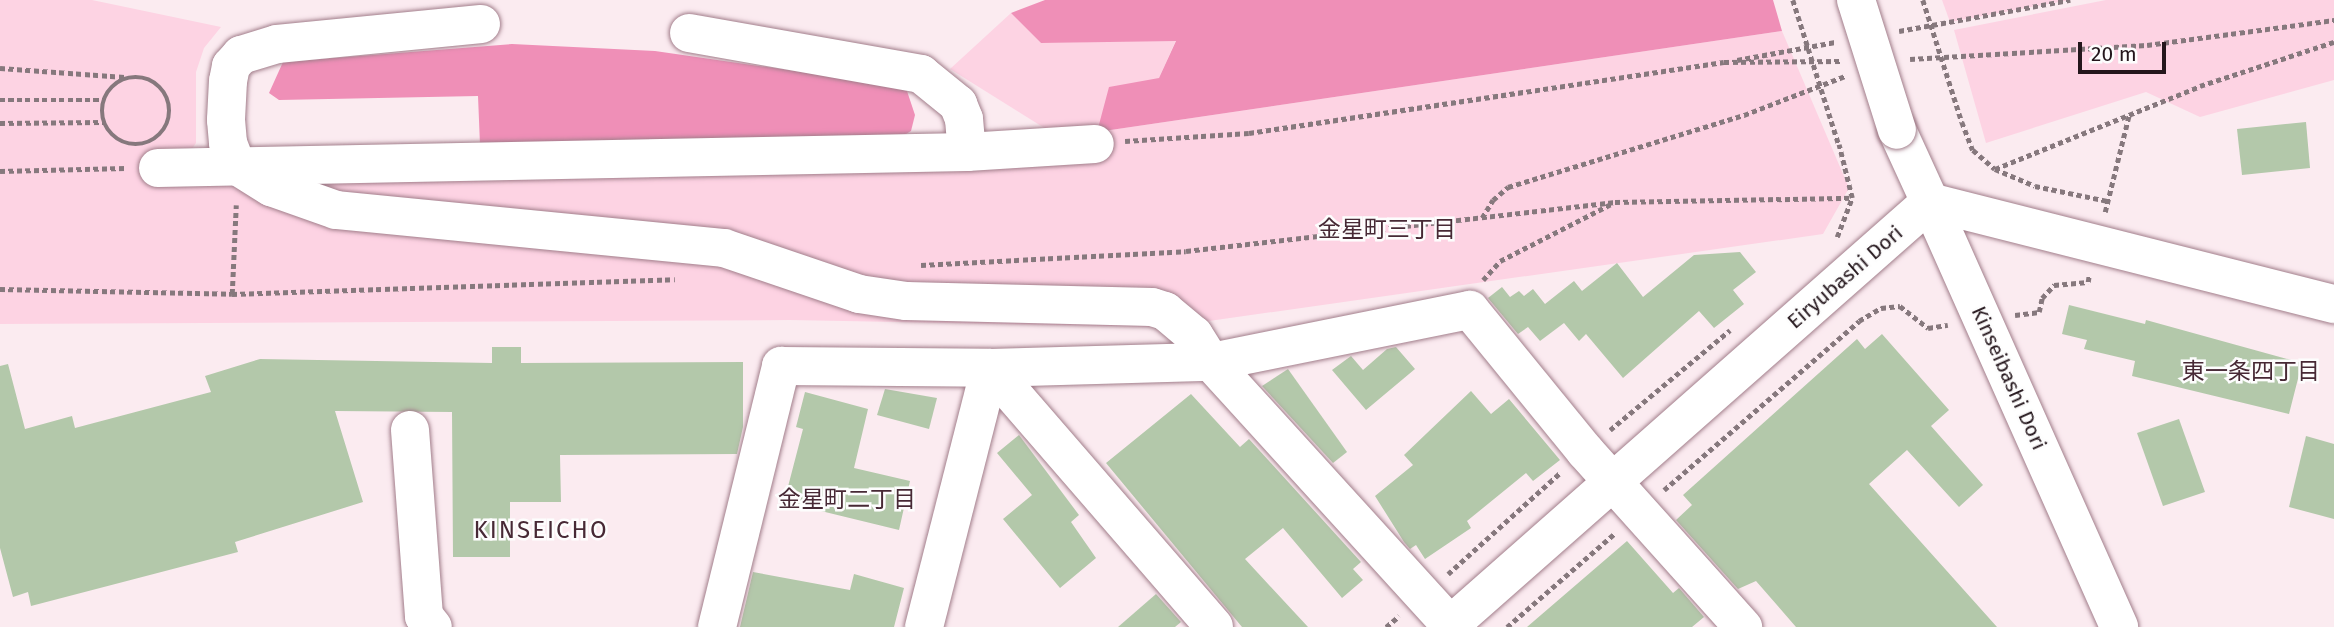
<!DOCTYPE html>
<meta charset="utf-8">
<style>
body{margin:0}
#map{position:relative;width:2334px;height:627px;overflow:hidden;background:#fbebf0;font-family:"Fira Sans","Noto Sans JP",sans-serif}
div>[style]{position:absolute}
.green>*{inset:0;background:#fdd3e3}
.forest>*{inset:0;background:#ef8fb7}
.building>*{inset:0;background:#b3c8aa}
.path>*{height:4.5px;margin-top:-2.25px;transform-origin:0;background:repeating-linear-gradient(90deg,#86787d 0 5px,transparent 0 8.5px)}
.path>.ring{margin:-2.25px;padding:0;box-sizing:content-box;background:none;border:4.5px solid #86787d;border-radius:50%}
.roads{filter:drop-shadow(0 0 2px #a27e8b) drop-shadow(0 0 2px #a27e8b)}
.minor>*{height:38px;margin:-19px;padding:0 19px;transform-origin:19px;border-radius:19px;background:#fff}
.major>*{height:38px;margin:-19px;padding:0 19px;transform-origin:19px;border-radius:19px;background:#fff}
.path-bridge>*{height:4.5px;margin-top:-2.25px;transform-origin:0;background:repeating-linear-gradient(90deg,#86787d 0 5px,transparent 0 8.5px)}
.bridges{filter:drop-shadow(0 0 2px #a27e8b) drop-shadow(0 0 2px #a27e8b)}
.major-bridge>*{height:38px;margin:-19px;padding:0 19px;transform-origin:19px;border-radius:19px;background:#fff}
span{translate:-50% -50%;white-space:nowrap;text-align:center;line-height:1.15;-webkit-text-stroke:5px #fdfdfd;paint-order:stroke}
.street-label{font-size:21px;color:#24161c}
.neighbourhood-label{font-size:23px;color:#472935}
.quarter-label{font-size:24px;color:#472935;letter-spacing:2px}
.scale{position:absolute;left:2078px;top:42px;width:88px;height:32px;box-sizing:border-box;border:4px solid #24161c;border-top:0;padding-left:9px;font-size:21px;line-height:24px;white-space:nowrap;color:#24161c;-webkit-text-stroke:5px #fdfdfd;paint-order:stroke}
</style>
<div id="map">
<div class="green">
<div style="clip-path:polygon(0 0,92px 0,221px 27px,204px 48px,196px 72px,196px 143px,185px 158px,1054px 134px,950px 69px,1011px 13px,1041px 43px,1176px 40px,1159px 78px,1097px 132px,1782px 31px,1849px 188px,1823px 234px,1167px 327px,790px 320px,0 324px)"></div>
<div style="clip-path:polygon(1942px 0,2070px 0,1950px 22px)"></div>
<div style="clip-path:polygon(2106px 0,2334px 0,2334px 80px,2200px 117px,2146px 92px,1986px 143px,1954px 30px)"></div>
</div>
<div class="forest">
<div style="clip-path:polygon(1045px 0,1773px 0,1782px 31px,1097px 132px,1109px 87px,1159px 78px,1176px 41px,1041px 43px,1011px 13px)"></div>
<div style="clip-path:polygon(512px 44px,655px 51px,885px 84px,907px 91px,915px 115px,911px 131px,894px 141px,480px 145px,478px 96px,279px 100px,269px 93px,283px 62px)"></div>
</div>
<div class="building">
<div style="clip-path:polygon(2306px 122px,2310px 168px,2242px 175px,2237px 129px)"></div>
<div style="clip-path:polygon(1740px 252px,1756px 272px,1733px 290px,1744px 304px,1714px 328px,1699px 311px,1623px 378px,1586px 334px,1579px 341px,1564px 323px,1540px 341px,1528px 327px,1518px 334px,1488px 298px,1502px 287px,1510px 297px,1519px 291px,1524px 296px,1533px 289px,1545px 304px,1574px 281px,1582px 291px,1617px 263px,1643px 297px,1694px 255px)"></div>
<div style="clip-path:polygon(2069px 305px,2145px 324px,2146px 320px,2302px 363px,2289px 414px,2132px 376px,2135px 361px,2084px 349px,2087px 340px,2062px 334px)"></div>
<div style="clip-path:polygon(1882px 334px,1949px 410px,1931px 426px,1983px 485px,1959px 507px,1907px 450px,1869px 484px,1997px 627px,1796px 627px,1756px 581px,1738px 589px,1676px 520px,1692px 505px,1683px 495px,1857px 339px,1865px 349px)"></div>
<div style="clip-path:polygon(492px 347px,521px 347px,521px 363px,743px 362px,743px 427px,737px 454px,560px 455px,561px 502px,510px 502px,510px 557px,453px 557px,452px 412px,335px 411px,363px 502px,235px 542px,238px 552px,31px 606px,28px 592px,13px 597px,0 548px,0 366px,8px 364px,25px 429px,72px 416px,75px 428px,211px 392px,205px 376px,260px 359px,492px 363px)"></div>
<div style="clip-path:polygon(1396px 347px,1415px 369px,1366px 410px,1332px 370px,1351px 356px,1363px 370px,1387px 349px)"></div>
<div style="clip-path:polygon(1288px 369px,1347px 452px,1333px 463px,1262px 386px)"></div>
<div style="clip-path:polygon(885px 389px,937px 398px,929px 429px,877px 415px)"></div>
<div style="clip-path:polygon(1471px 391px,1491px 414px,1509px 399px,1560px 460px,1533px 481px,1526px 473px,1467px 521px,1471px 528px,1425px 559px,1416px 545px,1410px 549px,1404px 542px,1375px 496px,1413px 465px,1404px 455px)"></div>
<div style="clip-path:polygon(805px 392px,868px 409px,854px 468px,910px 481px,899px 530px,784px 502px,803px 429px,796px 427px)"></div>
<div style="clip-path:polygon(1191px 394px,1240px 447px,1249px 439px,1361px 562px,1353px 569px,1363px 580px,1342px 598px,1283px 528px,1245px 559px,1308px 627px,1242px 627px,1106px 463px)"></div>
<div style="clip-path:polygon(2179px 419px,2205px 492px,2163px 506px,2137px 433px)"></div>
<div style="clip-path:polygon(1019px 435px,1079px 515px,1071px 522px,1096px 558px,1060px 588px,1003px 519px,1032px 495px,997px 453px)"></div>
<div style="clip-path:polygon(2306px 436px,2334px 444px,2334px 519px,2289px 507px)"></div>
<div style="clip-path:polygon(1627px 541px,1673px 593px,1679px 588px,1704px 617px,1692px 627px,1527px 627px)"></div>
<div style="clip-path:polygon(753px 572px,850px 590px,854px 574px,904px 588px,894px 627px,740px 627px)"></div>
<div style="clip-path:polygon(1156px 594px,1181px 622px,1175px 627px,1118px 627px)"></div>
</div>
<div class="path">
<div style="left:1899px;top:31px;width:174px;rotate:-10.3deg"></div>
<div style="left:1910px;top:59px;width:237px;rotate:-3.4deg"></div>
<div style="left:2147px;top:45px;width:189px;rotate:-7.6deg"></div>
<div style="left:1737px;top:60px;width:100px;rotate:-10.4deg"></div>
<div style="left:0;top:68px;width:125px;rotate:4.1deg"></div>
<div class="ring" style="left:102px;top:77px;width:63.5px;height:63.5px"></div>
<div style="left:0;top:100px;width:104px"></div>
<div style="left:1962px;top:122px;width:30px;rotate:69deg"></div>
<div style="left:1973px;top:150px;width:29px;rotate:41deg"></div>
<div style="left:1995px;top:169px;width:43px;rotate:23deg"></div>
<div style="left:2035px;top:186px;width:75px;rotate:11.6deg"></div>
<div style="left:0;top:123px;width:104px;rotate:-0.6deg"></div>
<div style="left:1125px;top:141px;width:124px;rotate:-3.7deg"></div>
<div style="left:1249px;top:133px;width:480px;rotate:-8.5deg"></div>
<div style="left:1724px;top:62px;width:118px;rotate:-0.5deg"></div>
<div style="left:1995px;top:169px;width:221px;rotate:-22deg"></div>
<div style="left:2200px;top:86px;width:141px;rotate:-18.2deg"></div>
<div style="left:0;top:171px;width:126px;rotate:-1.4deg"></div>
<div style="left:2105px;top:212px;width:100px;rotate:-76.1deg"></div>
<div style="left:1482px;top:218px;width:21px;rotate:-59deg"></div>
<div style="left:1493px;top:200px;width:20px;rotate:-41deg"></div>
<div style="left:1508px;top:187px;width:247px;rotate:-17deg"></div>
<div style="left:1744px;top:115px;width:108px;rotate:-21.1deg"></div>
<div style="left:1837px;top:237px;width:42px;rotate:-69deg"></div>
<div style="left:1852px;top:198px;width:55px;rotate:-103.8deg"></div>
<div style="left:921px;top:265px;width:265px;rotate:-3deg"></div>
<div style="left:1186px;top:251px;width:432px;rotate:-6.5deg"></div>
<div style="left:1615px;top:202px;width:237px;rotate:-1deg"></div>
<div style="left:1483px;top:280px;width:25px;rotate:-48deg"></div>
<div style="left:1500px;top:261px;width:127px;rotate:-27.2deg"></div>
<div style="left:0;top:289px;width:232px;rotate:1.2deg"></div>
<div style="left:232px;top:294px;width:443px;rotate:-1.9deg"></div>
<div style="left:232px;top:294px;width:89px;rotate:-87.4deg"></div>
<div style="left:2015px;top:315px;width:24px;rotate:-7deg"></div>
<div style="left:2039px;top:312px;width:14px;rotate:-78deg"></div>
<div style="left:2042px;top:298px;width:18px;rotate:-47deg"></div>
<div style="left:2054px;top:285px;width:34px;rotate:-5deg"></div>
<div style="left:2088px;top:282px;width:7px;rotate:-82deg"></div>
<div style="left:1610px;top:430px;width:156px;rotate:-39.8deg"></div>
<div style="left:1664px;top:490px;width:258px;rotate:-40.9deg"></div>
<div style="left:1859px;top:321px;width:26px;rotate:-31deg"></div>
<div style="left:1881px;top:308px;width:19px;rotate:-6deg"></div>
<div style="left:1900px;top:306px;width:36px;rotate:38deg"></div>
<div style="left:1928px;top:328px;width:20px;rotate:-9deg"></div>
<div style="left:1448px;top:574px;width:152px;rotate:-42.1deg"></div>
<div style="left:1386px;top:627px;width:17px;rotate:-40deg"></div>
<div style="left:1507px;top:627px;width:143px;rotate:-41deg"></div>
</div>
<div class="roads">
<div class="minor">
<div style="left:481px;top:24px;width:205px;rotate:174.4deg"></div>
<div style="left:277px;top:44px;width:38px;rotate:163deg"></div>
<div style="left:241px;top:55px;width:15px;rotate:132deg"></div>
<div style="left:231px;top:66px;width:15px;rotate:101deg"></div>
<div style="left:228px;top:81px;width:39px;rotate:93deg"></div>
<div style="left:226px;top:120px;width:23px;rotate:85deg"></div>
<div style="left:228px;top:143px;width:25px;rotate:69deg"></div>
<div style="left:237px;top:166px;width:40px;rotate:32deg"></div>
<div style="left:271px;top:187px;width:69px;rotate:19.5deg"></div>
<div style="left:336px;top:210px;width:390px;rotate:5.6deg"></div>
<div style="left:724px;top:248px;width:143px;rotate:18.8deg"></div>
<div style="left:859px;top:294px;width:48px;rotate:8.5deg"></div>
<div style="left:906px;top:301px;width:246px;rotate:1.4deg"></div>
<div style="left:1152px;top:307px;width:14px;rotate:17deg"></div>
<div style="left:1165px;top:311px;width:38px;rotate:40deg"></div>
<div style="left:1194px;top:335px;width:32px;rotate:58deg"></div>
<div style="left:1211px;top:362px;width:358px;rotate:47.7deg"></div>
<div style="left:689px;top:33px;width:236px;rotate:10deg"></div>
<div style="left:921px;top:74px;width:48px;rotate:39deg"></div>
<div style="left:958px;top:104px;width:16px;rotate:68deg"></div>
<div style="left:964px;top:119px;width:33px;rotate:85deg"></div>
<div style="left:158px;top:168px;width:809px;rotate:-1.13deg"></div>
<div style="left:967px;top:152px;width:128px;rotate:-3.6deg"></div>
<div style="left:990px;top:368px;width:342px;rotate:49.1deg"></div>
<div style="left:410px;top:430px;width:187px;rotate:85.7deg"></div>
<div style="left:424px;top:616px;width:14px;rotate:51deg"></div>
<div style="left:717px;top:627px;width:269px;rotate:-76.2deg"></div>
<div style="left:781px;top:366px;width:209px;rotate:0.5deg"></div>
<div style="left:990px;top:368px;width:221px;rotate:-1.6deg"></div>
<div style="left:1211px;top:362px;width:264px;rotate:-11.4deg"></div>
<div style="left:1470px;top:310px;width:182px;rotate:50.8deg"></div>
<div style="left:1585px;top:451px;width:237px;rotate:48.1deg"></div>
<div style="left:924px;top:627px;width:267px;rotate:-75.7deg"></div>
<div style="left:1448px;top:627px;width:643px;rotate:-41.4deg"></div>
<div style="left:1930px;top:202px;width:465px;rotate:66deg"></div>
</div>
<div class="major">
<div style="left:1897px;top:130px;width:79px;rotate:65.4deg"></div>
<div style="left:1930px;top:202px;width:417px;rotate:14.2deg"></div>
</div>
</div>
<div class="path-bridge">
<div style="left:1793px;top:0;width:152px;rotate:72.4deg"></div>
<div style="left:1923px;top:0;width:128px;rotate:72.3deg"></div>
</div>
<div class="bridges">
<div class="major-bridge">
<div style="left:1856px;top:0;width:136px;rotate:72.5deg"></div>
</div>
</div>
<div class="street-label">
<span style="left:1845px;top:277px;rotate:-41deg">Eiryubashi Dori</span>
<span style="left:2009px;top:378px;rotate:66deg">Kinseibashi Dori</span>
</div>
<div class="neighbourhood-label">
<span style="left:1387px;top:229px">金星町三丁目</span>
<span style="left:2251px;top:371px">東一条四丁目</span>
<span style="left:847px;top:499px">金星町二丁目</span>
</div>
<div class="quarter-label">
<span style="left:541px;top:531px">KINSEICHO</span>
</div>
<div class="scale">20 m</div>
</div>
